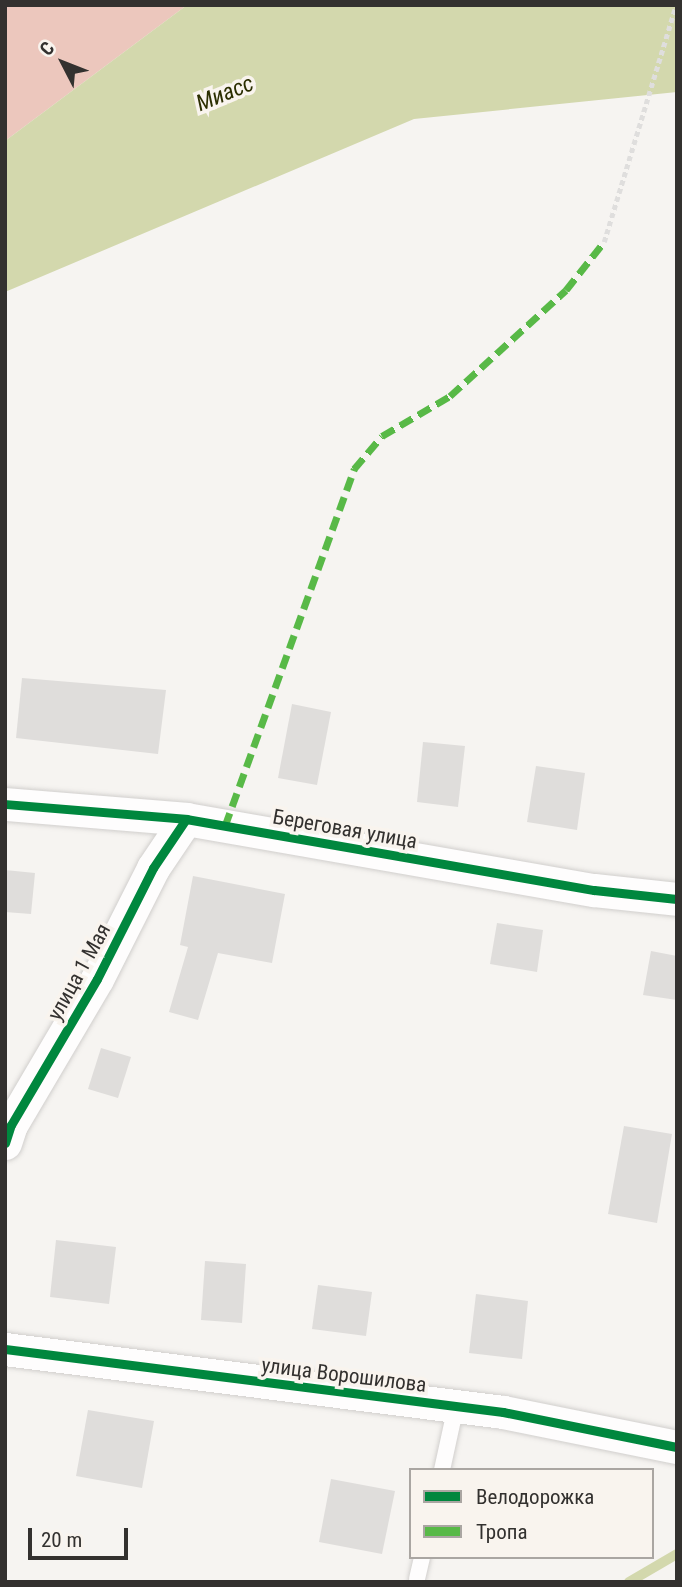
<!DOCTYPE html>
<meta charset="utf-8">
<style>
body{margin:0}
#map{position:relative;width:682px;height:1587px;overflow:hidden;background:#f6f4f1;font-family:"Roboto Condensed",sans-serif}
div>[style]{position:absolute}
.forest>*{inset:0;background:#ecc7bd}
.water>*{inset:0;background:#d3d8ad}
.stream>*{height:10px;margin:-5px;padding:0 5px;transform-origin:5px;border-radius:5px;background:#d3d8ad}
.building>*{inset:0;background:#dfdddb}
.path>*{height:4.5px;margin-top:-2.25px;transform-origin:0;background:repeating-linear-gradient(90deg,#dfdedd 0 5px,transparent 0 8.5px)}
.roads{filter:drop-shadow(0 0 2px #d1cfcd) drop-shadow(0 0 2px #d1cfcd)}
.service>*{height:16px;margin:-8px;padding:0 8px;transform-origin:8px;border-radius:8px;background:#fefdfd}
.minor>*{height:33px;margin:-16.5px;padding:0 16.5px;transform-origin:16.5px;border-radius:16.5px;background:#fefdfd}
.quiet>*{height:7px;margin-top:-3.5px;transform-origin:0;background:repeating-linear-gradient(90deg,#58b947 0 14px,transparent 0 21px)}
.cycleway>*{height:9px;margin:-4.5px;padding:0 4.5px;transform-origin:4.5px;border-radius:4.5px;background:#00873e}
span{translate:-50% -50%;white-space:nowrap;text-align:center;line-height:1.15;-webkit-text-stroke:7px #f9f4ee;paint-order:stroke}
.street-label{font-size:21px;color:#33312f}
.water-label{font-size:23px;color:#2b2e00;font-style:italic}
.frame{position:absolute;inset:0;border:7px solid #33312f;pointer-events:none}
.legend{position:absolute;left:409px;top:1468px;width:245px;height:91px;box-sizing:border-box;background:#f9f4ee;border:2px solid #aaa6a2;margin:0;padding:9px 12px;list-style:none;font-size:21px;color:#33312f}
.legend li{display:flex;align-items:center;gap:14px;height:35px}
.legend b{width:35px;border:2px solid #aaa6a2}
.north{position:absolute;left:28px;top:28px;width:70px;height:70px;-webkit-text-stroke:5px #f9f4ee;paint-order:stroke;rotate:312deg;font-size:19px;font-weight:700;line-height:28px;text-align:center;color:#33312f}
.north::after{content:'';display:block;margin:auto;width:24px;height:32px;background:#33312f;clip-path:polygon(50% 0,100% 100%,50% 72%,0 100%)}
.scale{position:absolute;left:28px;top:1528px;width:100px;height:32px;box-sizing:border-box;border:4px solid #33312f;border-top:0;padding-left:9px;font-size:21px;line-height:24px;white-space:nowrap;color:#33312f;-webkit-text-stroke:5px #f9f4ee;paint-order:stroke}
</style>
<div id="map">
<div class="forest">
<div style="clip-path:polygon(5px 5px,187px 5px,5px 141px)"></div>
</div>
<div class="water">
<div style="clip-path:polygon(187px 5px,677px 5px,677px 92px,414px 119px,5px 292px,5px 141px)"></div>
</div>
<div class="stream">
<div style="left:629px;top:1582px;width:56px;rotate:-30.3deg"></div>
</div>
<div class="building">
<div style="clip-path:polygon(22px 678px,166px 690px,158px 754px,16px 738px)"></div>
<div style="clip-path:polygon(292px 704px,331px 712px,317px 785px,278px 778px)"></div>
<div style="clip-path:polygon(423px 742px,465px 746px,458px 807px,417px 802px)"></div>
<div style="clip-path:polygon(536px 766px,585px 773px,577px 830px,527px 822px)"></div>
<div style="clip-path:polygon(5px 870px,35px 873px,31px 914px,5px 912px)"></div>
<div style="clip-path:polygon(193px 876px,285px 894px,272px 963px,218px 953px,198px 1020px,169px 1012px,188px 947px,180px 945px)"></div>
<div style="clip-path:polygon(497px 923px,543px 930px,537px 972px,490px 964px)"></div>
<div style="clip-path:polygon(651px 951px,677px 956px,677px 1000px,643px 995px)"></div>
<div style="clip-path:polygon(101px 1048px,131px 1057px,118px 1098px,88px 1089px)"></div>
<div style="clip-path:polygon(624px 1126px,672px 1134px,657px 1223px,608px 1214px)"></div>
<div style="clip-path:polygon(56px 1240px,116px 1247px,109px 1304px,50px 1297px)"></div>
<div style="clip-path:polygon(205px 1261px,246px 1264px,242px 1323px,201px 1320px)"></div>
<div style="clip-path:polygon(318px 1285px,372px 1292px,366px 1336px,312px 1329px)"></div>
<div style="clip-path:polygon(476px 1294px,528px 1301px,522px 1359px,469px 1353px)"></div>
<div style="clip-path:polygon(88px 1410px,154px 1421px,142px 1488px,76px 1476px)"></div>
<div style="clip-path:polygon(331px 1479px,395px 1491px,382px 1554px,319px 1542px)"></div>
</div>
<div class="path">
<div style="left:604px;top:242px;width:248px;rotate:-73.1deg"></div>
</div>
<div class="roads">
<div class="service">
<div style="left:442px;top:1470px;width:66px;rotate:-77.7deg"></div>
<div style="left:417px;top:1579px;width:23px;rotate:-77deg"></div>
</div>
<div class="minor">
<div style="left:5px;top:804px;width:182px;rotate:4.7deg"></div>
<div style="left:186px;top:819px;width:414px;rotate:9.9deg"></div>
<div style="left:594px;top:890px;width:83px;rotate:6.2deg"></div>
<div style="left:5px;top:1143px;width:19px;rotate:-72deg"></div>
<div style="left:11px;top:1125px;width:169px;rotate:-59.5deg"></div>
<div style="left:97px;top:979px;width:124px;rotate:-63.2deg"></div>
<div style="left:153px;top:868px;width:59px;rotate:-56deg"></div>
<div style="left:5px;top:1349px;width:502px;rotate:7.21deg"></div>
<div style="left:503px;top:1412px;width:177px;rotate:11.4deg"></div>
</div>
</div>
<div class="quiet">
<div style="left:225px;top:826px;width:380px;rotate:-70.1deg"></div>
<div style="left:354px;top:469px;width:43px;rotate:-49.7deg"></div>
<div style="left:382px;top:436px;width:79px;rotate:-30.5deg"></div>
<div style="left:450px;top:396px;width:157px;rotate:-42.4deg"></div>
<div style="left:566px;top:290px;width:61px;rotate:-51.6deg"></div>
</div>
<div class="cycleway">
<div style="left:5px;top:804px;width:182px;rotate:4.7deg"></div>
<div style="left:186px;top:819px;width:414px;rotate:9.9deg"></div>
<div style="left:594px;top:890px;width:83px;rotate:6.2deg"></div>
<div style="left:5px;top:1143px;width:19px;rotate:-72deg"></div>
<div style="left:11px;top:1125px;width:169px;rotate:-59.5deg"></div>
<div style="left:97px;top:979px;width:124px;rotate:-63.2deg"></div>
<div style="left:153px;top:868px;width:59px;rotate:-56deg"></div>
<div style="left:5px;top:1349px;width:502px;rotate:7.21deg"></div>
<div style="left:503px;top:1412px;width:177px;rotate:11.4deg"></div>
</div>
<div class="street-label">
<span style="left:345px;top:829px;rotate:10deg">Береговая улица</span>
<span style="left:79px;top:972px;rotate:-61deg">улица 1 Мая</span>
<span style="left:344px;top:1375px;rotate:7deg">улица Ворошилова</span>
</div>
<div class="water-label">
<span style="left:225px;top:94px;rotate:-22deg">Миасс</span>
</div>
<div class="frame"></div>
<ul class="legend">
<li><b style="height:9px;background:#00873e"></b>Велодорожка</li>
<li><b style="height:9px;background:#58b947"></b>Тропа</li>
</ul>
<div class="north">С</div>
<div class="scale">20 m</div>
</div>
